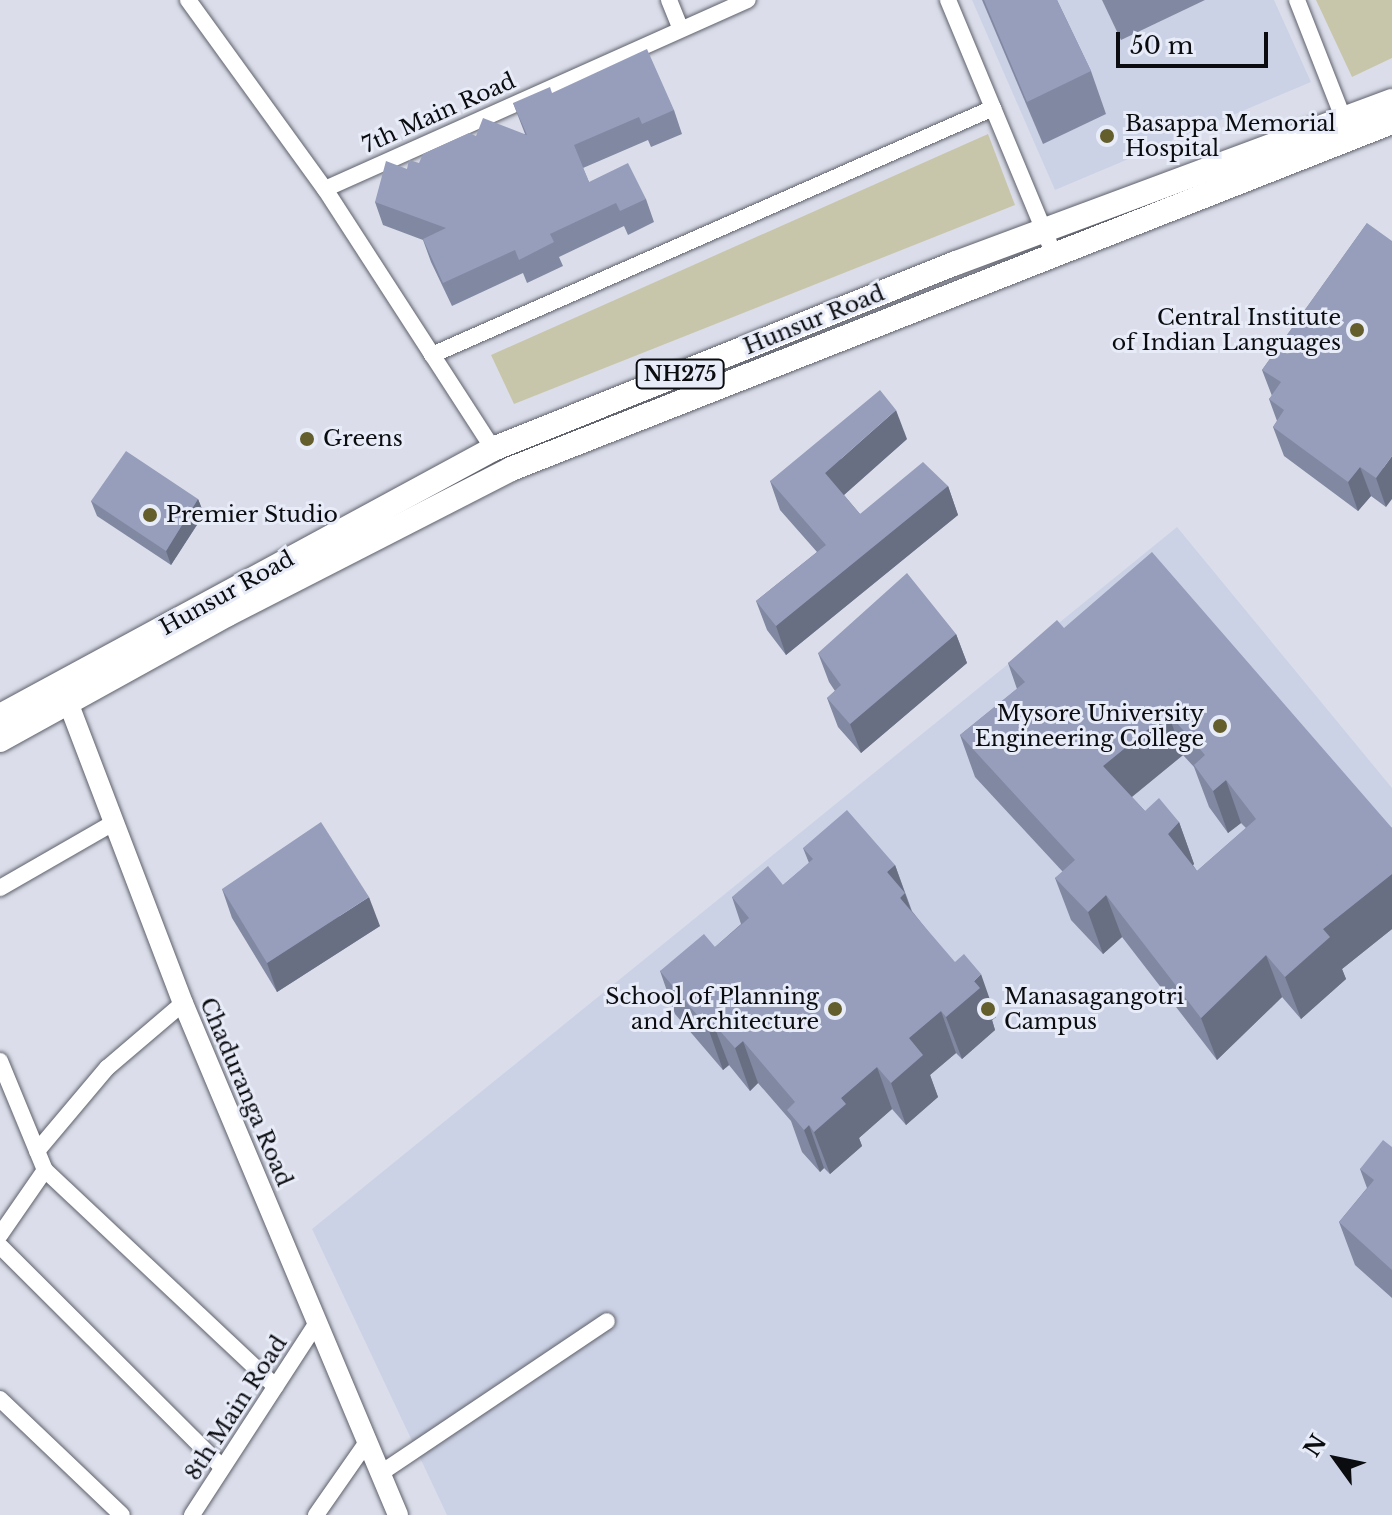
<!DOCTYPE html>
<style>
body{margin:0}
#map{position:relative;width:1392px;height:1515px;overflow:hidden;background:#dbdeea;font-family:"Libre Baskerville",serif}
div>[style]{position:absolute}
.built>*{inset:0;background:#ccd2e5}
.green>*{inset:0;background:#c8c6aa}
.roads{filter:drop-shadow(0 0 2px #5e616b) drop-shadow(0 0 2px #5e616b)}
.minor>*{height:16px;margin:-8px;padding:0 8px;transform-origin:8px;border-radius:8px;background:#fff}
.tertiary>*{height:20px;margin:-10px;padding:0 10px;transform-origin:10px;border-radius:10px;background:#fff}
.primary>*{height:24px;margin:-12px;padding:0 12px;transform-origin:12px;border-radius:12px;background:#fff}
.wall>*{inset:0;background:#8188a1}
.shaded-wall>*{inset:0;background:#696f83}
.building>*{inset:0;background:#969ebb}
.dots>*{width:22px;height:22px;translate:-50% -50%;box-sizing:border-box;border:4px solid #e8ecf8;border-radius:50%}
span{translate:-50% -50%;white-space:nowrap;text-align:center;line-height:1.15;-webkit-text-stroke:6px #e8ecf8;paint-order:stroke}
.shield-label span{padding:2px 6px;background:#e8ecf8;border:2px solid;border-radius:6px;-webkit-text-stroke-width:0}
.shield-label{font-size:20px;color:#0b0c10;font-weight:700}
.street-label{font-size:22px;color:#0b0c10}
.poi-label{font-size:22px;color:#0b0c10}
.left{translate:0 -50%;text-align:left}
.right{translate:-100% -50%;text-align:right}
.north{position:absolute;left:1296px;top:1419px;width:80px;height:80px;-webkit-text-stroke:6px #e8ecf8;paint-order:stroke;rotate:303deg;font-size:22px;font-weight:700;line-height:32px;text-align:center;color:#0b0c10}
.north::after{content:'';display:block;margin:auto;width:28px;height:36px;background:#0b0c10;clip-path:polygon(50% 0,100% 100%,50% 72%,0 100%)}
.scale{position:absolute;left:1116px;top:32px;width:152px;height:36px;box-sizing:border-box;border:4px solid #0b0c10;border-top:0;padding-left:10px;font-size:24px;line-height:28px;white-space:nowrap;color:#0b0c10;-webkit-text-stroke:6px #e8ecf8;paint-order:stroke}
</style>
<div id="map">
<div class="built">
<div style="clip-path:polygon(972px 0,1274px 0,1311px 82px,1055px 190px)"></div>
<div style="clip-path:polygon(1177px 527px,1392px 788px,1392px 1515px,447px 1515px,312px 1229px)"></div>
</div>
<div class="green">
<div style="clip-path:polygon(1316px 0,1392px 0,1392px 58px,1352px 77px)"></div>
<div style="clip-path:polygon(988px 134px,1015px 205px,514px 404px,491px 355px)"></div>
</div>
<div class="roads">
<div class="minor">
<div style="left:188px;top:0;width:233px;rotate:54.1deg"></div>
<div style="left:325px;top:189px;width:310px;rotate:57.1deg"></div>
<div style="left:669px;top:0;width:31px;rotate:68deg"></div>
<div style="left:948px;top:0;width:276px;rotate:67.4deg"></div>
<div style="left:1297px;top:0;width:134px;rotate:68.6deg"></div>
<div style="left:325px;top:189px;width:463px;rotate:-24.1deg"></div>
<div style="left:432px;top:355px;width:613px;rotate:-23.76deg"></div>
<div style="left:0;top:888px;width:130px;rotate:-29.9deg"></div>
<div style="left:0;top:1061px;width:118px;rotate:67.6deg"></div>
<div style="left:45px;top:1170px;width:316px;rotate:43.2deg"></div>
<div style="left:37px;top:1151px;width:109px;rotate:-49.9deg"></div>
<div style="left:107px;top:1068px;width:100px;rotate:-40.5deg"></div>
<div style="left:0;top:1235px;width:79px;rotate:-55.3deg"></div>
<div style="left:0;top:1246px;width:313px;rotate:44.9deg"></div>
<div style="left:0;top:1399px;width:168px;rotate:43.6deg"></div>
<div style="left:381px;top:1473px;width:272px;rotate:-33.9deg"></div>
<div style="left:192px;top:1515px;width:228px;rotate:-57deg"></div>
<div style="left:316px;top:1515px;width:89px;rotate:-55.1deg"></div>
</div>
<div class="tertiary">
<div style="left:63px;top:689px;width:336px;rotate:69.1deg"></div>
<div style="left:183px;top:1003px;width:555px;rotate:67.22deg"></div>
</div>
<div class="primary">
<div style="left:0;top:716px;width:561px;rotate:-28.44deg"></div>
<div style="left:493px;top:449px;width:499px;rotate:-21.9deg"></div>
<div style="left:956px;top:263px;width:465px;rotate:-20.4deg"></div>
<div style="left:0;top:740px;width:260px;rotate:-28.9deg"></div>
<div style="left:228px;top:614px;width:318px;rotate:-27.1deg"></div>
<div style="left:511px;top:469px;width:947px;rotate:-21.5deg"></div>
</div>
</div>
<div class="wall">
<div style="clip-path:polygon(982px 0,1057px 0,1091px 71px,1106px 114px,1043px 144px)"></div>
<div style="clip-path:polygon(1102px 0,1205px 0,1121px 40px)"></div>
<div style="clip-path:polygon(513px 103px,674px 110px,682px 134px,651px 147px,648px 140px,583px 168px,589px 182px,646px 199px,654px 222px,628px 235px,624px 226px,559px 257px,563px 266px,527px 283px,523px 273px,452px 306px,431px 262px,423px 240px,383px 225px,375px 202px,407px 169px,476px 136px,525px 134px)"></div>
<div style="clip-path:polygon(1367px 223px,1386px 507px,1371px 496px,1358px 511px,1284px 456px,1273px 427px,1277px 421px,1269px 399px,1272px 396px,1262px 370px)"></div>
<div style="clip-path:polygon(907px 439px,844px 495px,860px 514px,948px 486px,958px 515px,786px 655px,767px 630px,756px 601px,817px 552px,780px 510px,770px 481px)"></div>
<div style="clip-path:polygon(198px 499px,204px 514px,171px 565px,97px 516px,91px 501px)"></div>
<div style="clip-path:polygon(evenodd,1064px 628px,1392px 828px,1392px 929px,1342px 969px,1346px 979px,1301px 1019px,1282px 997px,1217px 1060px,1122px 937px,1103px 954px,1071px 920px,1055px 878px,1063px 872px,975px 777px,960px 735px,1017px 689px,1008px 663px,1064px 628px,1183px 755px,1194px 767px,1209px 807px,1228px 833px,1241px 823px,1246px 828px,1197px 871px,1193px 865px,1194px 864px,1179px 822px,1145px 811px,1132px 797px,1183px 755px)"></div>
<div style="clip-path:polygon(956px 634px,967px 663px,861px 753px,838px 727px,827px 698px,835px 691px,829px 682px,818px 653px)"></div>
<div style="clip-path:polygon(803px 848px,895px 865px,912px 911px,996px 1017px,992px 1020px,995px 1030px,962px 1059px,956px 1053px,930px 1075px,938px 1097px,906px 1125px,892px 1109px,859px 1138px,862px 1146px,830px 1174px,824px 1168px,820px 1172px,802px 1152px,791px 1121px,758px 1083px,750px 1091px,729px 1065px,723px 1070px,675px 1014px,660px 971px,715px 947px,741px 924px,732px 897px,783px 885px,809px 863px)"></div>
<div style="clip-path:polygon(222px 889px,380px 926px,277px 992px,232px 918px)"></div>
<div style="clip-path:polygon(1392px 1147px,1392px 1298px,1355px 1265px,1339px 1222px,1367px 1188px,1360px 1169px)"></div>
</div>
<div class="shaded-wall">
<div style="clip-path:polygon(896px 410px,907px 439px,836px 502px,825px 473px)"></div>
<div style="clip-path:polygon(1392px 456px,1392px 499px,1386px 507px,1376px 478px)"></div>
<div style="clip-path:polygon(1360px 467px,1371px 496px,1358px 511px,1348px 482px)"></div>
<div style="clip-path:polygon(948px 486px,958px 515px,786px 655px,776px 626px)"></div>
<div style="clip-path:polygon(198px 499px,204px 514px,171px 565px,166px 551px)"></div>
<div style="clip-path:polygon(956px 634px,967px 663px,861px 753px,850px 724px)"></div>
<div style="clip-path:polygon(1168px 713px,1183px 755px,1118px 808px,1103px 766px)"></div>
<div style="clip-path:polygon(1226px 780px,1241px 823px,1228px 833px,1213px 791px)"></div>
<div style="clip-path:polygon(1179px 822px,1194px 864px,1183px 876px,1168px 834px)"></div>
<div style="clip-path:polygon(895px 865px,920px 936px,887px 872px)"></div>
<div style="clip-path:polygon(1392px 874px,1392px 929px,1342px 969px,1346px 979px,1301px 1019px,1285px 977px,1323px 929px)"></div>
<div style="clip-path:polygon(1106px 895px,1122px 937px,1103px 954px,1088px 912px)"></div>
<div style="clip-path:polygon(369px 897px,380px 926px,277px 992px,267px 963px)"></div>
<div style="clip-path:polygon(1266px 955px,1282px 997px,1217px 1060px,1201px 1018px)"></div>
<div style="clip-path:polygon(981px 974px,996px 1017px,992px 1020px,995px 1030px,962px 1059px,946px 1017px,974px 981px)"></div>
<div style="clip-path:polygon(941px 1011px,956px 1053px,930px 1075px,938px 1097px,906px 1125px,891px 1083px,909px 1038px)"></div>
<div style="clip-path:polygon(713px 1023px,729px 1065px,723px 1070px,708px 1028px)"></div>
<div style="clip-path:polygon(743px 1041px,758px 1083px,750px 1091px,735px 1048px)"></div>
<div style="clip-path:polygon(877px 1067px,892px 1109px,859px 1138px,862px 1146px,830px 1174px,814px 1132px,841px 1098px)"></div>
<div style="clip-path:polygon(809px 1125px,824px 1168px,820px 1172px,804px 1130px)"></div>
</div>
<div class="building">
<div style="clip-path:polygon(984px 0,1057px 0,1091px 71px,1027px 102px)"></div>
<div style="clip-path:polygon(647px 49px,674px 110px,642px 124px,639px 117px,574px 145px,589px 182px,628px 163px,646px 199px,620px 211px,616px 203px,550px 234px,554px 242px,519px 260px,515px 250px,443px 283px,423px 239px,446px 228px,375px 202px,386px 161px,407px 169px,409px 160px,419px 163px,423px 154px,469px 133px,476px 136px,483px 118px,527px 135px,513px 103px,550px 87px,552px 93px)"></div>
<div style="clip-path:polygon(1367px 223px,1392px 241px,1392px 456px,1376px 478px,1360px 467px,1348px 482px,1273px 427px,1284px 410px,1269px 399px,1281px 382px,1262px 370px)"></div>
<div style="clip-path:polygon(880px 390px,896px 410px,825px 473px,860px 514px,923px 462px,948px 486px,776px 626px,756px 601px,826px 545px,770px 481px)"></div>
<div style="clip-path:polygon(126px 451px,198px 499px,166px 551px,91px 501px)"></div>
<div style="clip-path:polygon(evenodd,1152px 552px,1392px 828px,1392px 874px,1323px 929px,1330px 937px,1285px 977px,1266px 955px,1201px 1018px,1106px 895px,1088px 912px,1055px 878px,1075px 860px,960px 735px,1025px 682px,1008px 663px,1057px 620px,1064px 628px,1152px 552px,1168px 713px,1205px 755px,1194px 765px,1213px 791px,1226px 780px,1256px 819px,1197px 871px,1168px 834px,1179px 822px,1159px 798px,1145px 811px,1103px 766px,1168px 713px)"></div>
<div style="clip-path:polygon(907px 573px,956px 634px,850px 724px,827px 698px,841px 685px,818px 653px)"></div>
<div style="clip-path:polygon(847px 810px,895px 865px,887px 872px,905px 893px,900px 898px,955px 962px,964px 954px,981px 974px,974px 981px,980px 988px,946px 1017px,941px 1011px,909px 1038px,923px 1055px,891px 1083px,877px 1067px,841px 1098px,846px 1104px,814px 1132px,809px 1125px,804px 1130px,787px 1110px,795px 1102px,743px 1041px,735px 1048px,713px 1023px,708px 1028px,660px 971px,704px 934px,715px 947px,749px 918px,732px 897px,768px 866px,783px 885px,813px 859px,803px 848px)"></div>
<div style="clip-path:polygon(321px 822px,369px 897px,267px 963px,222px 889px)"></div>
<div style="clip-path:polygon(1383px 1140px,1392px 1147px,1392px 1270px,1339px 1222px,1374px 1180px,1360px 1169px)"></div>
</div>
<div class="dots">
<div style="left:1107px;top:136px;background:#635e2b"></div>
<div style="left:1357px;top:330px;background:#635e2b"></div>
<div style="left:307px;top:439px;background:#635e2b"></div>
<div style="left:150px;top:515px;background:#635e2b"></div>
<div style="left:1220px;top:726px;background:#635e2b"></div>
<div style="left:835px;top:1009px;background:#635e2b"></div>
<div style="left:988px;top:1009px;background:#635e2b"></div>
</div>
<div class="shield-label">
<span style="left:680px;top:374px">NH275</span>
</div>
<div class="street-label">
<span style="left:439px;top:113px;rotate:-24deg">7th Main Road</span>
<span style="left:814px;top:320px;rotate:-22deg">Hunsur Road</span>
<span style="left:227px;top:593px;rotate:-29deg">Hunsur Road</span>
<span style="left:246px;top:1092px;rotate:67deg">Chaduranga Road</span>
<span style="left:236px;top:1408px;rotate:-57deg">8th Main Road</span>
</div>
<div class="poi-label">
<span class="left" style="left:1125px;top:136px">Basappa Memorial<br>Hospital</span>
<span class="right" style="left:1341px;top:330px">Central Institute<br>of Indian Languages</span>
<span class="left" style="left:323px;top:439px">Greens</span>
<span class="left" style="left:166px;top:515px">Premier Studio</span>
<span class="right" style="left:1204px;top:726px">Mysore University<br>Engineering College</span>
<span class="right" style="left:819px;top:1009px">School of Planning<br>and Architecture</span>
<span class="left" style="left:1004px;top:1009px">Manasagangotri<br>Campus</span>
</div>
<div class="north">N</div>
<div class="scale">50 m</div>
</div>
